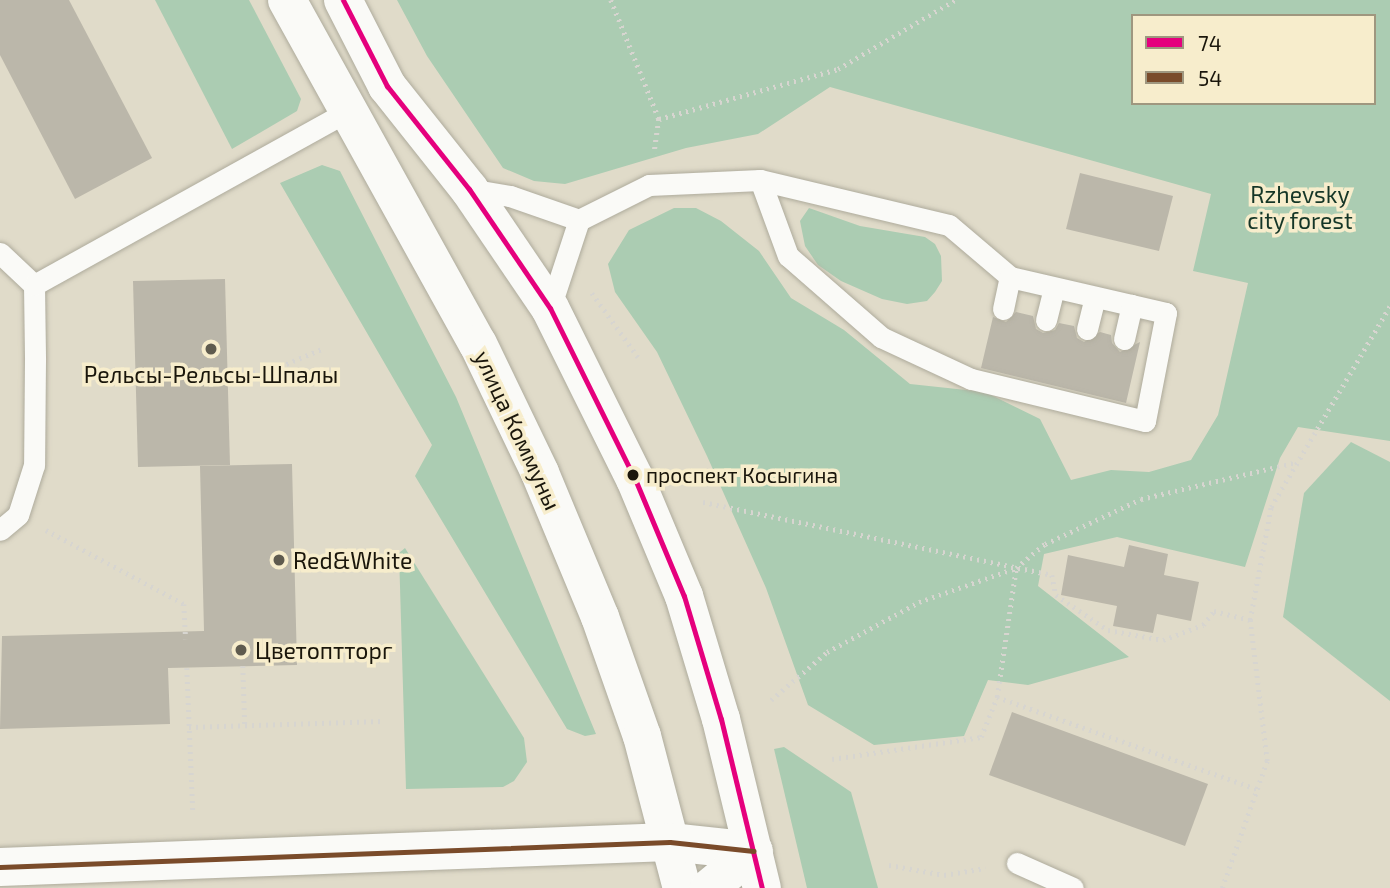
<!DOCTYPE html>
<meta charset="utf-8">
<style>
body{margin:0}
#map{position:relative;width:1390px;height:888px;overflow:hidden;background:#e0dbc9;font-family:"Exo 2",sans-serif}
div>[style]{position:absolute}
.green>*{inset:0;background:#abccb2}
.building>*{inset:0;background:#bbb7aa}
.path>*{height:4.5px;margin-top:-2.25px;transform-origin:0;background:repeating-linear-gradient(90deg,#d7d5d0 0 2px,transparent 0 7px)}
.roads{filter:drop-shadow(0 0 2px #aeab9c) drop-shadow(0 0 2px #aeab9c)}
.lane>*{height:21px;margin:-10.5px;padding:0 10.5px;transform-origin:10.5px;border-radius:10.5px;background:#fafaf7}
.secondary>*{height:38px;margin:-19px;padding:0 19px;transform-origin:19px;border-radius:19px;background:#fafaf7}
.bus-1>*{height:5px;margin:-2.5px;padding:0 2.5px;transform-origin:2.5px;border-radius:2.5px;background:#e5007d}
.bus-2>*{height:5px;margin:-2.5px;padding:0 2.5px;transform-origin:2.5px;border-radius:2.5px;background:#7a4b2a}
.dots>*{width:19px;height:19px;translate:-50% -50%;box-sizing:border-box;border:4px solid #f7edcc;border-radius:50%}
span{translate:-50% -50%;white-space:nowrap;text-align:center;line-height:1.15;-webkit-text-stroke:7px #f7edcc;paint-order:stroke}
.bus-label{font-size:21px;color:#1a160b}
.left{translate:0 -50%;text-align:left}
.park-label{font-size:23px;color:#153627}
.poi-label{font-size:23px;color:#1a160b}
.street-label{font-size:23px;color:#1a160b}
.legend{position:absolute;left:1131px;top:14px;width:245px;height:91px;box-sizing:border-box;background:#f7edcc;border:2px solid #9f977f;margin:0;padding:9px 12px;list-style:none;font-size:21px;color:#1a160b}
.legend li{display:flex;align-items:center;gap:14px;height:35px}
.legend b{width:35px;border:2px solid #9f977f}
</style>
<div id="map">
<div class="green">
<div style="clip-path:polygon(155px 0,249px 0,301px 99px,297px 111px,232px 149px)"></div>
<div style="clip-path:polygon(evenodd,397px 0,1390px 0,1390px 441px,1298px 427px,1280px 458px,1245px 567px,1117px 537px,1044px 554px,1038px 586px,1129px 657px,1028px 685px,988px 680px,964px 736px,874px 745px,808px 705px,766px 588px,707px 456px,657px 352px,615px 292px,608px 264px,629px 230px,674px 208px,696px 208px,721px 221px,759px 251px,791px 298px,844px 330px,910px 384px,985px 392px,1040px 419px,1071px 480px,1111px 470px,1149px 472px,1191px 460px,1218px 415px,1248px 283px,1193px 271px,1211px 194px,830px 87px,758px 134px,686px 148px,565px 184px,534px 181px,503px 168px,427px 56px,397px 0,1133px 16px,1374px 16px,1374px 103px,1133px 103px,1133px 16px)"></div>
<div style="clip-path:polygon(322px 165px,340px 171px,456px 397px,596px 734px,585px 736px,567px 729px,415px 476px,432px 445px,280px 183px)"></div>
<div style="clip-path:polygon(809px 208px,860px 226px,925px 237px,935px 244px,941px 256px,942px 281px,935px 292px,927px 301px,907px 304px,882px 299px,841px 281px,818px 265px,805px 246px,800px 221px)"></div>
<div style="clip-path:polygon(1351px 442px,1390px 462px,1390px 701px,1283px 617px,1304px 493px)"></div>
<div style="clip-path:polygon(405px 548px,524px 738px,527px 762px,514px 781px,503px 787px,406px 789px,399px 553px)"></div>
<div style="clip-path:polygon(784px 747px,851px 792px,878px 888px,807px 888px,774px 749px)"></div>
</div>
<div class="building">
<div style="clip-path:polygon(0 0,69px 0,152px 158px,75px 199px,0 55px)"></div>
<div style="clip-path:polygon(1080px 173px,1173px 196px,1159px 251px,1066px 229px)"></div>
<div style="clip-path:polygon(225px 279px,230px 465px,138px 467px,133px 281px)"></div>
<div style="clip-path:polygon(1016px 312px,1033px 316px,1036px 329px,1043px 333px,1055px 330px,1059px 323px,1074px 326px,1077px 338px,1084px 342px,1100px 332px,1111px 335px,1112px 343px,1120px 352px,1140px 342px,1126px 403px,981px 368px,993px 317px,1006px 322px)"></div>
<div style="clip-path:polygon(292px 464px,297px 665px,168px 668px,170px 724px,0 729px,2px 636px,204px 631px,200px 466px)"></div>
<div style="clip-path:polygon(1129px 545px,1168px 554px,1164px 575px,1199px 582px,1191px 621px,1157px 614px,1153px 633px,1113px 626px,1117px 606px,1061px 595px,1068px 555px,1124px 567px)"></div>
<div style="clip-path:polygon(1012px 712px,1208px 784px,1185px 846px,989px 775px)"></div>
</div>
<div class="path">
<div style="left:611px;top:0;width:128px;rotate:68deg"></div>
<div style="left:659px;top:119px;width:35px;rotate:98deg"></div>
<div style="left:659px;top:119px;width:186px;rotate:-15.6deg"></div>
<div style="left:838px;top:69px;width:136px;rotate:-30.5deg"></div>
<div style="left:592px;top:293px;width:79px;rotate:54.3deg"></div>
<div style="left:239px;top:373px;width:28px;rotate:-2deg"></div>
<div style="left:267px;top:372px;width:62px;rotate:-22.8deg"></div>
<div style="left:703px;top:502px;width:357px;rotate:11.8deg"></div>
<div style="left:1052px;top:575px;width:20px;rotate:79deg"></div>
<div style="left:1056px;top:595px;width:63px;rotate:33.9deg"></div>
<div style="left:1108px;top:630px;width:56px;rotate:10.3deg"></div>
<div style="left:1163px;top:640px;width:43px;rotate:-20.6deg"></div>
<div style="left:1203px;top:625px;width:18px;rotate:-52deg"></div>
<div style="left:1214px;top:611px;width:37px;rotate:14deg"></div>
<div style="left:46px;top:530px;width:157px;rotate:28.2deg"></div>
<div style="left:184px;top:604px;width:35px;rotate:87deg"></div>
<div style="left:295px;top:561px;width:82px;rotate:-2.1deg"></div>
<div style="left:243px;top:666px;width:60px;rotate:88.1deg"></div>
<div style="left:187px;top:668px;width:144px;rotate:87.6deg"></div>
<div style="left:997px;top:697px;width:276px;rotate:19.5deg"></div>
<div style="left:771px;top:700px;width:74px;rotate:-40.6deg"></div>
<div style="left:827px;top:652px;width:105px;rotate:-28.5deg"></div>
<div style="left:919px;top:602px;width:103px;rotate:-19.3deg"></div>
<div style="left:1016px;top:568px;width:38px;rotate:-40deg"></div>
<div style="left:1045px;top:544px;width:106px;rotate:-25.1deg"></div>
<div style="left:1141px;top:499px;width:160px;rotate:-13.3deg"></div>
<div style="left:189px;top:727px;width:194px;rotate:-1.8deg"></div>
<div style="left:832px;top:759px;width:151px;rotate:-8.4deg"></div>
<div style="left:981px;top:737px;width:43px;rotate:-68.2deg"></div>
<div style="left:997px;top:697px;width:130px;rotate:-81.6deg"></div>
<div style="left:889px;top:865px;width:56px;rotate:10.3deg"></div>
<div style="left:944px;top:875px;width:42px;rotate:-9.7deg"></div>
<div style="left:1222px;top:888px;width:135px;rotate:-70.5deg"></div>
<div style="left:1267px;top:761px;width:142px;rotate:-96.9deg"></div>
<div style="left:1250px;top:620px;width:115px;rotate:-79.5deg"></div>
<div style="left:1271px;top:507px;width:234px;rotate:-59.4deg"></div>
</div>
<div class="roads">
<div class="lane">
<div style="left:469px;top:189px;width:42px;rotate:9.7deg"></div>
<div style="left:510px;top:196px;width:73px;rotate:19.2deg"></div>
<div style="left:0;top:253px;width:47px;rotate:43.3deg"></div>
<div style="left:34px;top:285px;width:75px;rotate:89.2deg"></div>
<div style="left:35px;top:360px;width:105px;rotate:90.5deg"></div>
<div style="left:34px;top:465px;width:52px;rotate:107.7deg"></div>
<div style="left:18px;top:515px;width:23px;rotate:140deg"></div>
<div style="left:34px;top:285px;width:357px;rotate:-29deg"></div>
<div style="left:550px;top:308px;width:93px;rotate:-71.8deg"></div>
<div style="left:579px;top:220px;width:78px;rotate:-26.6deg"></div>
<div style="left:649px;top:185px;width:111px;rotate:-2.6deg"></div>
<div style="left:760px;top:180px;width:194px;rotate:13.4deg"></div>
<div style="left:949px;top:225px;width:80px;rotate:40.4deg"></div>
<div style="left:1010px;top:277px;width:160px;rotate:13deg"></div>
<div style="left:1166px;top:313px;width:110px;rotate:101deg"></div>
<div style="left:1145px;top:421px;width:179px;rotate:-166.4deg"></div>
<div style="left:971px;top:379px;width:99px;rotate:-155deg"></div>
<div style="left:881px;top:337px;width:123px;rotate:-138.9deg"></div>
<div style="left:788px;top:256px;width:81px;rotate:-110.2deg"></div>
<div style="left:1003px;top:309px;width:33px;rotate:-78deg"></div>
<div style="left:1046px;top:320px;width:33px;rotate:-76deg"></div>
<div style="left:1087px;top:329px;width:33px;rotate:-76deg"></div>
<div style="left:1124px;top:339px;width:35px;rotate:-77deg"></div>
<div style="left:1017px;top:863px;width:61px;rotate:24.1deg"></div>
</div>
<div class="secondary">
<div style="left:287px;top:0;width:393px;rotate:61deg"></div>
<div style="left:478px;top:344px;width:143px;rotate:64.3deg"></div>
<div style="left:540px;top:473px;width:156px;rotate:67.4deg"></div>
<div style="left:600px;top:617px;width:126px;rotate:70.6deg"></div>
<div style="left:642px;top:736px;width:157px;rotate:75.3deg"></div>
<div style="left:343px;top:0;width:97px;rotate:62.9deg"></div>
<div style="left:387px;top:86px;width:132px;rotate:51.5deg"></div>
<div style="left:469px;top:189px;width:144px;rotate:55.8deg"></div>
<div style="left:550px;top:308px;width:191px;rotate:63.6deg"></div>
<div style="left:635px;top:479px;width:127px;rotate:67.3deg"></div>
<div style="left:684px;top:596px;width:128px;rotate:73.3deg"></div>
<div style="left:721px;top:719px;width:174px;rotate:76.4deg"></div>
<div style="left:0;top:867px;width:670px;rotate:-2.14deg"></div>
<div style="left:670px;top:842px;width:84px;rotate:6.1deg"></div>
<div style="left:709px;top:888px;width:58px;rotate:-39.4deg"></div>
</div>
</div>
<div class="bus-1">
<div style="left:343px;top:0;width:97px;rotate:62.9deg"></div>
<div style="left:387px;top:86px;width:132px;rotate:51.5deg"></div>
<div style="left:469px;top:189px;width:144px;rotate:55.8deg"></div>
<div style="left:550px;top:308px;width:191px;rotate:63.6deg"></div>
<div style="left:635px;top:479px;width:127px;rotate:67.3deg"></div>
<div style="left:684px;top:596px;width:128px;rotate:73.3deg"></div>
<div style="left:721px;top:719px;width:174px;rotate:76.4deg"></div>
</div>
<div class="bus-2">
<div style="left:0;top:867px;width:670px;rotate:-2.14deg"></div>
<div style="left:670px;top:842px;width:84px;rotate:6.1deg"></div>
</div>
<div class="dots">
<div style="left:211px;top:349px;background:#5f5b4e"></div>
<div style="left:633px;top:475px;background:#1a160b"></div>
<div style="left:279px;top:560px;background:#5f5b4e"></div>
<div style="left:241px;top:650px;background:#5f5b4e"></div>
</div>
<div class="bus-label">
<span class="left" style="left:646px;top:475px">проспект Косыгина</span>
</div>
<div class="park-label">
<span style="left:1300px;top:207px">Rzhevsky<br>city forest</span>
</div>
<div class="poi-label">
<span style="left:211px;top:374px">Рельсы-Рельсы-Шпалы</span>
<span class="left" style="left:293px;top:560px">Red&amp;White</span>
<span class="left" style="left:255px;top:650px">Цветоптторг</span>
</div>
<div class="street-label">
<span style="left:518px;top:430px;rotate:65deg">улица Коммуны</span>
</div>
<ul class="legend">
<li><b style="height:9px;background:#e5007d"></b>74</li>
<li><b style="height:9px;background:#7a4b2a"></b>54</li>
</ul>
</div>
